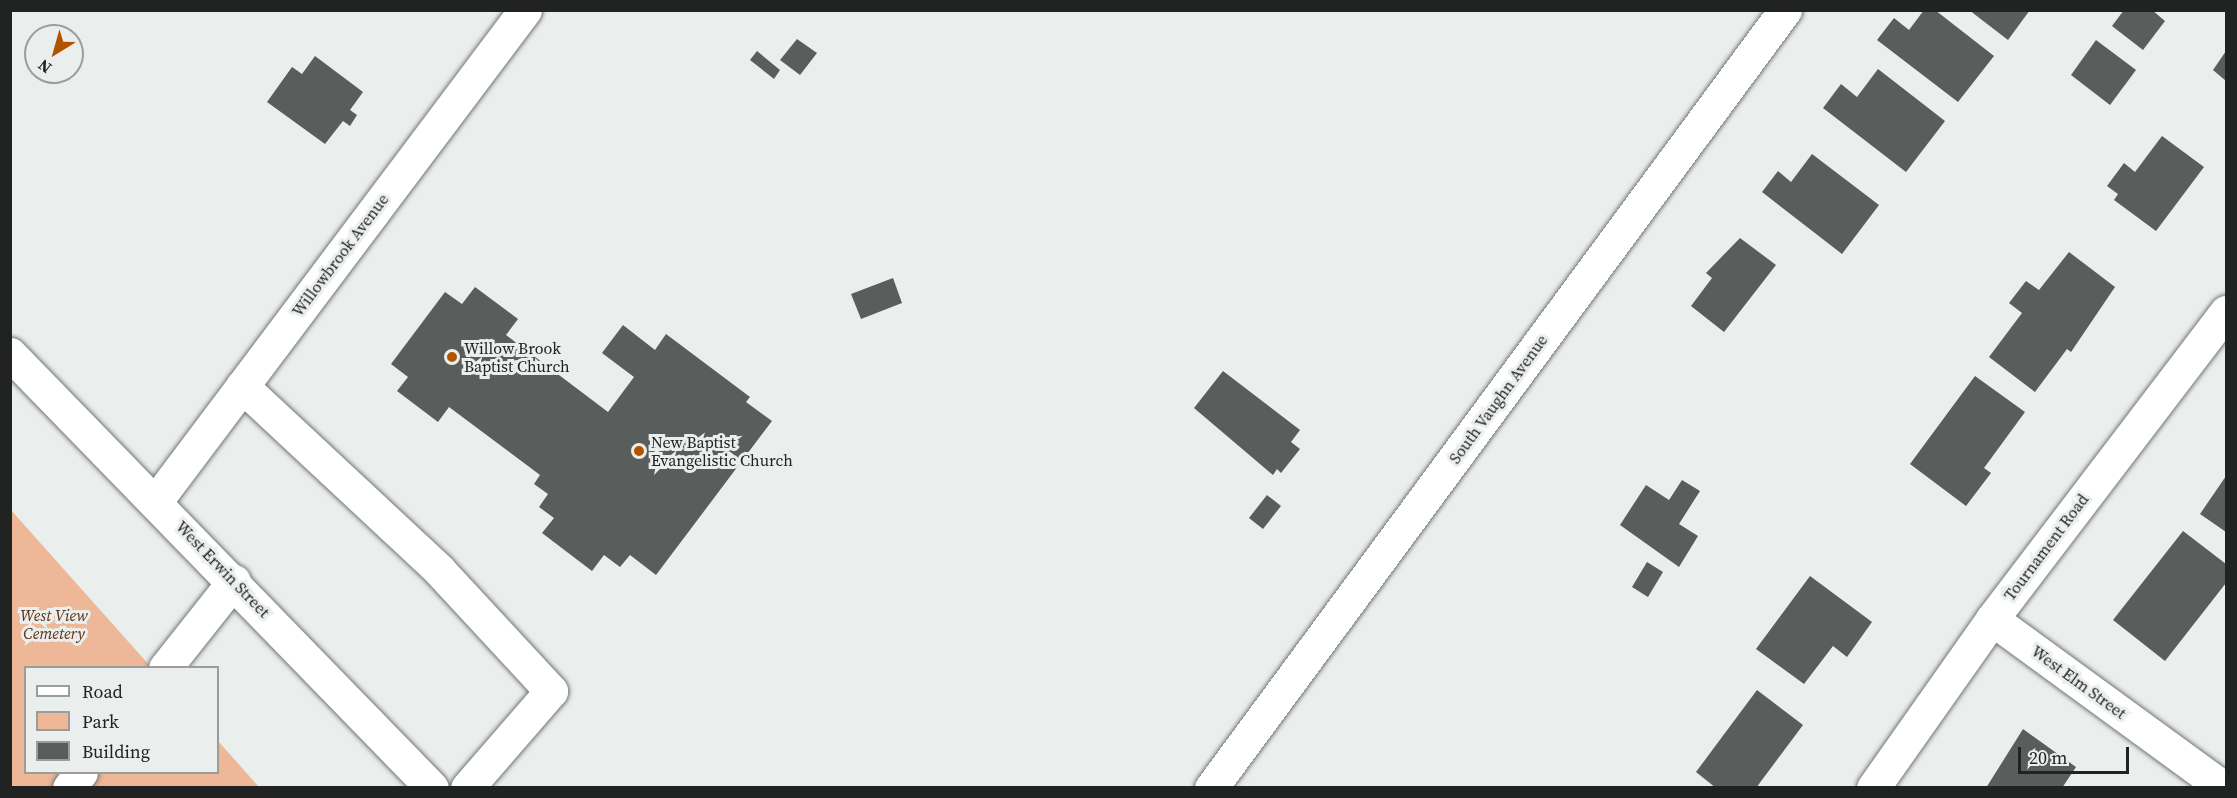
<!DOCTYPE html>
<style>
body{margin:0}
#map{position:relative;width:2237px;height:798px;overflow:hidden;background:#eaeeed;font-family:"Source Serif 4",serif}
div>[style]{position:absolute}
.green>*{inset:0;background:#edb798}
.building>*{inset:0;background:#595d5c}
.roads{filter:drop-shadow(0 0 2px #737675) drop-shadow(0 0 2px #737675)}
.minor>*{height:33px;margin:-16.5px;padding:0 16.5px;transform-origin:16.5px;border-radius:16.5px;background:#fff}
.major>*{height:33px;margin:-16.5px;padding:0 16.5px;transform-origin:16.5px;border-radius:16.5px;background:#fff}
.dots>*{width:16px;height:16px;translate:-50% -50%;box-sizing:border-box;border:3px solid #eaeeed;border-radius:50%}
span{translate:-50% -50%;white-space:nowrap;text-align:center;line-height:1.15;-webkit-text-stroke:6px #eaeeed;paint-order:stroke}
.street-label{font-size:16px;color:#212322}
.poi-label{font-size:16px;color:#212322}
.left{translate:0 -50%;text-align:left}
.park-label{font-size:16px;color:#5d3114;font-style:italic}
.frame{position:absolute;inset:0;border:12px solid #212322;pointer-events:none}
.legend{position:absolute;left:24px;top:666px;width:195px;height:108px;box-sizing:border-box;background:#eaeeed;border:2px solid #9a9d9c;margin:0;padding:8px 10px;list-style:none;font-size:18px;color:#212322}
.legend li{display:flex;align-items:center;gap:12px;height:30px}
.legend b{width:30px;border:2px solid #9a9d9c}
.north{position:absolute;left:24px;top:24px;width:60px;height:60px;box-sizing:border-box;background:#eaeeed;border:2px solid #9a9d9c;border-radius:50%;rotate:217deg;font-size:16px;font-weight:700;line-height:24px;text-align:center;color:#212322}
.north::after{content:'';display:block;margin:auto;width:21px;height:27px;background:#b15400;clip-path:polygon(50% 0,100% 100%,50% 72%,0 100%)}
.scale{position:absolute;left:2018px;top:747px;width:111px;height:27px;box-sizing:border-box;border:3px solid #212322;border-top:0;padding-left:8px;font-size:18px;line-height:21px;white-space:nowrap;color:#212322;-webkit-text-stroke:4px #eaeeed;paint-order:stroke}
</style>
<div id="map">
<div class="green">
<div style="clip-path:polygon(10px 509px,151px 667px,26px 668px,26px 772px,218px 772px,218px 741px,259px 787px,11px 787px)"></div>
</div>
<div class="building">
<div style="clip-path:polygon(1924px 10px,1935px 10px,1994px 56px,1958px 102px,1877px 40px,1894px 18px,1909px 30px)"></div>
<div style="clip-path:polygon(1969px 10px,2030px 10px,2008px 40px)"></div>
<div style="clip-path:polygon(2124px 10px,2152px 10px,2165px 21px,2143px 50px,2112px 26px)"></div>
<div style="clip-path:polygon(797px 39px,817px 53px,800px 75px,780px 60px)"></div>
<div style="clip-path:polygon(2096px 40px,2136px 70px,2110px 105px,2071px 75px)"></div>
<div style="clip-path:polygon(757px 51px,780px 70px,774px 79px,750px 60px)"></div>
<div style="clip-path:polygon(2226px 51px,2226px 81px,2213px 70px)"></div>
<div style="clip-path:polygon(315px 56px,363px 92px,350px 110px,357px 115px,350px 126px,343px 121px,325px 144px,267px 102px,292px 67px,302px 74px)"></div>
<div style="clip-path:polygon(1878px 69px,1945px 121px,1906px 172px,1823px 108px,1841px 84px,1857px 97px)"></div>
<div style="clip-path:polygon(2162px 136px,2204px 167px,2156px 231px,2114px 200px,2118px 194px,2107px 186px,2124px 163px,2135px 172px)"></div>
<div style="clip-path:polygon(1812px 154px,1879px 205px,1842px 254px,1762px 192px,1778px 171px,1791px 182px)"></div>
<div style="clip-path:polygon(1740px 238px,1776px 265px,1724px 332px,1691px 306px,1712px 278px,1706px 273px)"></div>
<div style="clip-path:polygon(2069px 252px,2115px 287px,2071px 352px,2067px 349px,2035px 392px,1989px 357px,2022px 313px,2009px 303px,2026px 281px,2039px 290px)"></div>
<div style="clip-path:polygon(893px 278px,902px 303px,861px 319px,851px 294px)"></div>
<div style="clip-path:polygon(475px 287px,518px 319px,506px 335px,608px 412px,634px 377px,602px 353px,623px 325px,655px 350px,666px 334px,750px 397px,746px 402px,772px 421px,656px 575px,630px 555px,620px 567px,604px 555px,592px 571px,542px 533px,554px 518px,539px 507px,548px 494px,534px 484px,540px 475px,449px 407px,438px 422px,397px 391px,408px 377px,391px 364px,445px 292px,462px 304px)"></div>
<div style="clip-path:polygon(1223px 371px,1300px 430px,1291px 442px,1300px 449px,1281px 473px,1277px 469px,1273px 475px,1194px 408px)"></div>
<div style="clip-path:polygon(1975px 376px,2025px 412px,1984px 468px,1991px 473px,1966px 506px,1910px 464px)"></div>
<div style="clip-path:polygon(2226px 476px,2226px 532px,2200px 514px)"></div>
<div style="clip-path:polygon(1682px 480px,1700px 491px,1679px 524px,1698px 536px,1679px 567px,1620px 525px,1646px 485px,1669px 500px)"></div>
<div style="clip-path:polygon(1267px 495px,1281px 506px,1263px 529px,1249px 518px)"></div>
<div style="clip-path:polygon(2183px 531px,2226px 564px,2226px 583px,2165px 661px,2113px 620px)"></div>
<div style="clip-path:polygon(1647px 562px,1663px 572px,1648px 597px,1632px 587px)"></div>
<div style="clip-path:polygon(1810px 576px,1872px 622px,1847px 657px,1833px 646px,1804px 684px,1756px 649px)"></div>
<div style="clip-path:polygon(1757px 690px,1803px 725px,1756px 788px,1716px 788px,1696px 772px)"></div>
<div style="clip-path:polygon(2023px 729px,2076px 767px,2062px 788px,1986px 788px)"></div>
</div>
<div class="roads">
<div class="minor">
<div style="left:242px;top:386px;width:270px;rotate:43deg"></div>
<div style="left:439px;top:570px;width:165px;rotate:47.2deg"></div>
<div style="left:551px;top:691px;width:128px;rotate:130.9deg"></div>
<div style="left:156px;top:501px;width:614px;rotate:-53.07deg"></div>
<div style="left:1992px;top:619px;width:287px;rotate:36.1deg"></div>
<div style="left:165px;top:668px;width:111px;rotate:-51.6deg"></div>
<div style="left:69px;top:788px;width:20px;rotate:-53deg"></div>
<div style="left:1211px;top:788px;width:967px;rotate:-53.58deg"></div>
<div style="left:1873px;top:788px;width:207px;rotate:-54.8deg"></div>
<div style="left:1992px;top:619px;width:386px;rotate:-52.7deg"></div>
</div>
<div class="major">
<div style="left:10px;top:354px;width:605px;rotate:45.8deg"></div>
</div>
</div>
<div class="dots">
<div style="left:452px;top:357px;background:#b15400"></div>
<div style="left:639px;top:451px;background:#b15400"></div>
</div>
<div class="street-label">
<span style="left:340px;top:255px;rotate:-53deg">Willowbrook Avenue</span>
<span style="left:1498px;top:399px;rotate:-54deg">South Vaughn Avenue</span>
<span style="left:2046px;top:547px;rotate:-53deg">Tournament Road</span>
<span style="left:223px;top:569px;rotate:46deg">West Erwin Street</span>
<span style="left:2079px;top:682px;rotate:36deg">West Elm Street</span>
</div>
<div class="poi-label">
<span class="left" style="left:464px;top:357px">Willow Brook<br>Baptist Church</span>
<span class="left" style="left:651px;top:451px">New Baptist<br>Evangelistic Church</span>
</div>
<div class="park-label">
<span style="left:54px;top:624px">West View<br>Cemetery</span>
</div>
<div class="frame"></div>
<ul class="legend">
<li><b style="height:8px;background:#fff"></b>Road</li>
<li><b style="height:16px;background:#edb798"></b>Park</li>
<li><b style="height:16px;background:#595d5c"></b>Building</li>
</ul>
<div class="north">N</div>
<div class="scale">20 m</div>
</div>
